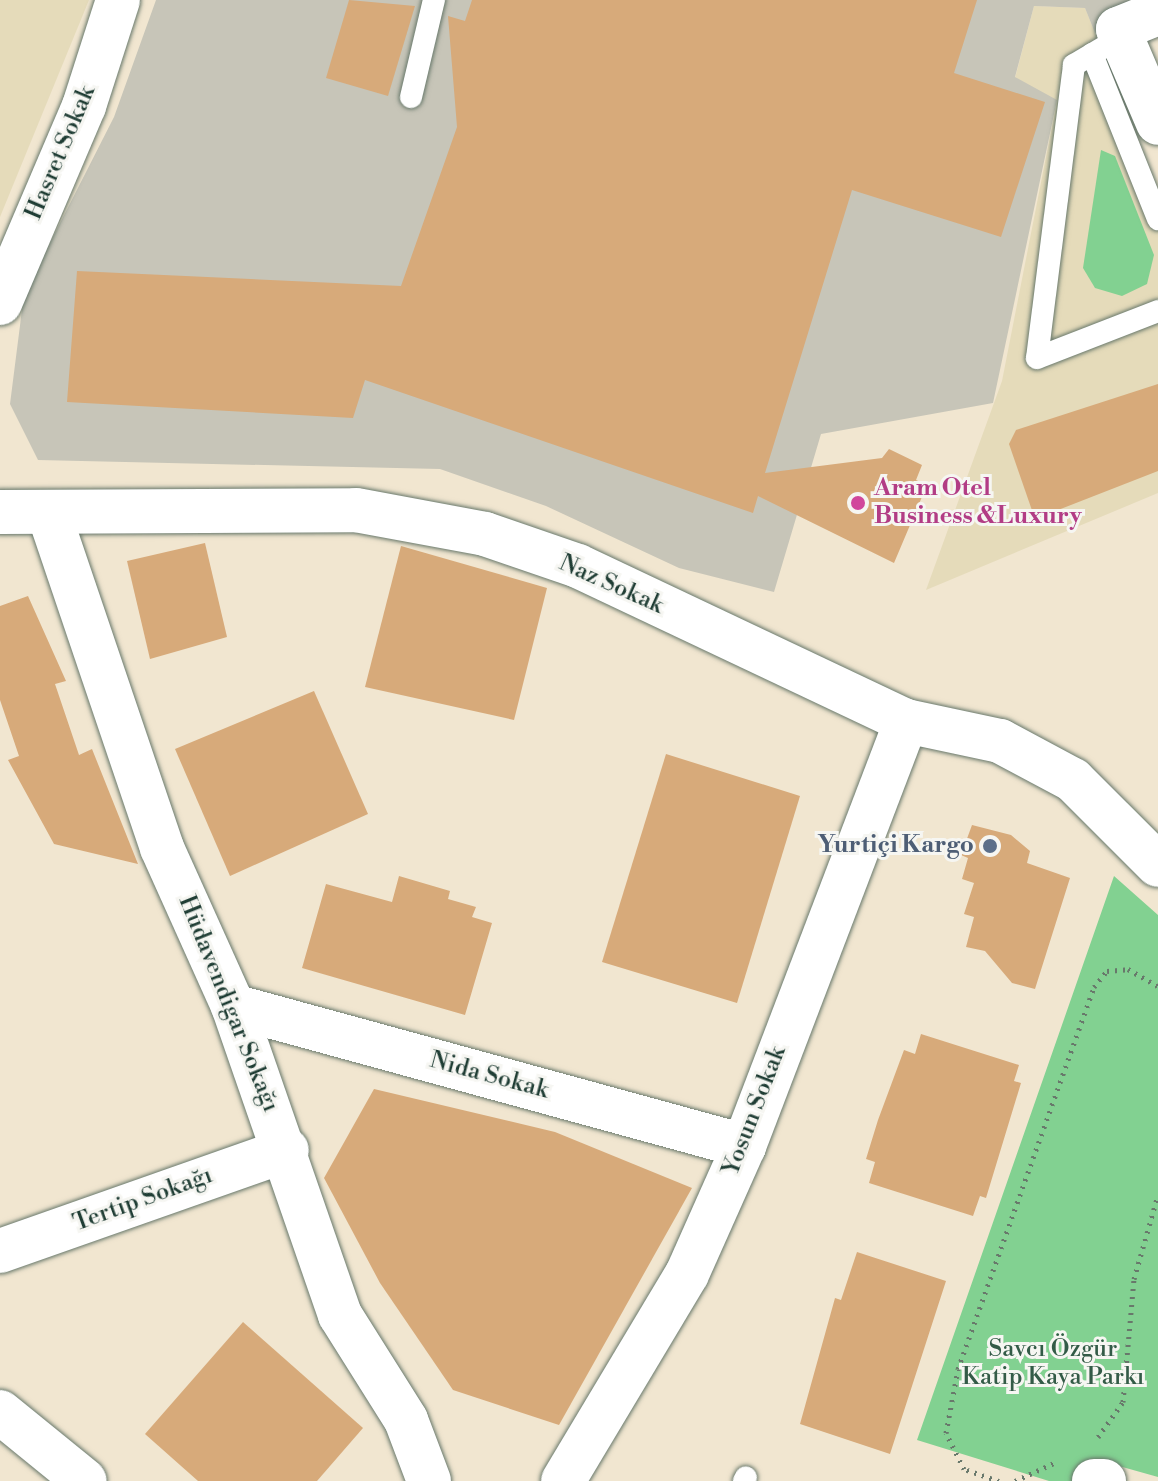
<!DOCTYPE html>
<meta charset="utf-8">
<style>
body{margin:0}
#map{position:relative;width:1158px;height:1481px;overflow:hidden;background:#f1e6d0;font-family:"Libre Bodoni",serif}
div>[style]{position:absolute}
.built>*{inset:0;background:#e5dbba}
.industrial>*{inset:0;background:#c7c5b8}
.green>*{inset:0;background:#82d191}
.building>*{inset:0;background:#d7aa7a}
.path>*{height:5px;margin-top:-2.5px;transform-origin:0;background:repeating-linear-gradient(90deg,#68786b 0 2px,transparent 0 8px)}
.roads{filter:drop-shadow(0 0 2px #68786b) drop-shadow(0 0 2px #68786b)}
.lane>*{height:22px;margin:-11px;padding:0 11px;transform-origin:11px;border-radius:11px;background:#fff}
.street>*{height:44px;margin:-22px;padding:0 22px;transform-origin:22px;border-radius:22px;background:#fff}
.dots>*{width:22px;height:22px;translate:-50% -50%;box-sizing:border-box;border:4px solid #f6f6f2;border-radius:50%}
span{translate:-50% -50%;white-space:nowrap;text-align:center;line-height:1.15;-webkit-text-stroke:6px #f6f6f2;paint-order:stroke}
.street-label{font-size:24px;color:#1f3d34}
.hotel-label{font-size:24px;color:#b23c85;font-weight:700}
.left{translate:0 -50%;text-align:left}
.service-label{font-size:24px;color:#4e5e75;font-weight:700}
.right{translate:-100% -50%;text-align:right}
.park-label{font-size:24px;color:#335b47}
</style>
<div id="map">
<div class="built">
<div style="clip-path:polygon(0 0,89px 0,0 217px)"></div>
<div style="clip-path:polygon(1034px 6px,1085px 8px,1158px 189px,1158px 493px,926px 590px,1002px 381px,1057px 101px,1015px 78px)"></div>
</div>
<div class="industrial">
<div style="clip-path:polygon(156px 0,1158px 0,1158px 6px,1095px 33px,1085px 8px,1034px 6px,1015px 77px,1057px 100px,993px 403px,821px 434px,774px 592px,679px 568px,546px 506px,440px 469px,38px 460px,10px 404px,24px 294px,114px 117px)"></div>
</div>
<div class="green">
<div style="clip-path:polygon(1101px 150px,1115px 156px,1154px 255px,1147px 284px,1122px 296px,1095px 288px,1083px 268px)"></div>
<div style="clip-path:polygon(1114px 876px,1158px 915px,1158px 1477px,1094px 1459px,1088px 1481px,1049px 1481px,917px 1440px)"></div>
</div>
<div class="building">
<div style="clip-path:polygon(349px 0,415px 6px,388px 96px,326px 78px)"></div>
<div style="clip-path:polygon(472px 0,977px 0,954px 73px,1045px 102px,1001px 237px,852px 190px,765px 473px,882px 458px,889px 449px,922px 465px,916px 480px,927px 485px,894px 563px,758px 496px,753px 513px,365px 380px,353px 418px,67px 402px,77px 271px,401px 286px,457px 127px,448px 16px,465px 21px)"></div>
<div style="clip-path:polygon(1158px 384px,1158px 471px,1035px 519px,1009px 444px,1016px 430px)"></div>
<div style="clip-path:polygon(205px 543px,227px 637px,150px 659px,127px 561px)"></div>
<div style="clip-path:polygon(401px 546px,547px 588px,514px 720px,365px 687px)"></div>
<div style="clip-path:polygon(28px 596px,66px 681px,55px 684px,79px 755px,92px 749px,138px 864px,54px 844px,8px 760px,19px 756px,0 700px,0 606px)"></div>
<div style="clip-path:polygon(314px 691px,368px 814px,230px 876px,175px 749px)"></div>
<div style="clip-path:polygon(666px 754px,800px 796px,737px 1003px,602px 962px)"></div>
<div style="clip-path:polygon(972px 825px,1011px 835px,1030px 851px,1027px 863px,1070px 878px,1035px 989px,1012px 983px,985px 951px,966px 947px,974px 917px,964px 914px,974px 883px,962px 879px,968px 858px,961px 855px)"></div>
<div style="clip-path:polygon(399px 876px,450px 891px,448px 899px,476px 907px,472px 917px,492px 923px,465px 1015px,302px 968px,326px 884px,392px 902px)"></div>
<div style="clip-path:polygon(921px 1034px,1019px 1065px,1014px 1081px,1021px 1083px,986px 1198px,980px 1196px,973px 1216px,869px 1183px,875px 1162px,866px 1159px,878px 1120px,904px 1050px,915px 1054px)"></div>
<div style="clip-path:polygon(374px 1089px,555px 1132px,692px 1188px,559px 1425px,453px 1390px,380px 1283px,324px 1178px)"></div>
<div style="clip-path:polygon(857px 1252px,946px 1281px,890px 1454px,800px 1424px,835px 1298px,841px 1300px)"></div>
<div style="clip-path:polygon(243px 1322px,363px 1428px,317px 1481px,198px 1481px,145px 1434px)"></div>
</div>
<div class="path">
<div style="left:1098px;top:1437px;width:43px;rotate:-54.5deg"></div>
<div style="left:1123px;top:1402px;width:123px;rotate:-84.9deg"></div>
<div style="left:1134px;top:1279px;width:87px;rotate:-74.1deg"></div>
<div style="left:999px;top:1481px;width:37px;rotate:-161deg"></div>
<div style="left:964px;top:1469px;width:40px;rotate:-116.6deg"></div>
<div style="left:946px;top:1433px;width:65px;rotate:-79.4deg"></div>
<div style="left:958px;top:1369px;width:405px;rotate:-70.4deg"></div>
<div style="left:1094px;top:987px;width:21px;rotate:-51deg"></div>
<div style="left:1107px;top:971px;width:21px;rotate:-5deg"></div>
<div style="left:1128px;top:969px;width:34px;rotate:30deg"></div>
<div style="left:1015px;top:1481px;width:43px;rotate:-24.8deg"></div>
</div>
<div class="roads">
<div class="lane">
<div style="left:1121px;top:37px;width:55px;rotate:149.2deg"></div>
<div style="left:1074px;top:65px;width:295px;rotate:97.2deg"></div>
<div style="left:1037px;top:358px;width:130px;rotate:-21.2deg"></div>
<div style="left:1092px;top:54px;width:178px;rotate:68.2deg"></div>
<div style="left:411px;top:97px;width:100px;rotate:-76.7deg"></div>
<div style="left:744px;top:1481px;width:4px;rotate:-63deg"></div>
</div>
<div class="street">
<div style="left:1158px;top:13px;width:43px;rotate:158.2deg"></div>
<div style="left:1118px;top:29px;width:102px;rotate:66.9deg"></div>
<div style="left:0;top:303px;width:214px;rotate:-66.9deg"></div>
<div style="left:84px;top:106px;width:111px;rotate:-72.2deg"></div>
<div style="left:0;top:512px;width:356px;rotate:-0.3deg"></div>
<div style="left:356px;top:510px;width:131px;rotate:10.5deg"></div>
<div style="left:485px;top:534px;width:98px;rotate:19deg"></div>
<div style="left:578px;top:566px;width:363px;rotate:25.3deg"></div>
<div style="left:906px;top:721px;width:96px;rotate:12deg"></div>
<div style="left:1000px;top:741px;width:83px;rotate:28.1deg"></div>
<div style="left:1073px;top:780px;width:120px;rotate:45deg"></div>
<div style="left:50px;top:517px;width:349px;rotate:71.3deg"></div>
<div style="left:162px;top:848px;width:173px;rotate:65.8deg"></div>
<div style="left:233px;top:1006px;width:327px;rotate:70.9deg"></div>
<div style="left:340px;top:1315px;width:124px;rotate:57.8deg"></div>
<div style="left:406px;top:1420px;width:65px;rotate:69.3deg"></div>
<div style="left:233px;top:1006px;width:530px;rotate:15.32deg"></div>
<div style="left:0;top:1251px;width:304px;rotate:-19.4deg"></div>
<div style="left:0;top:1412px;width:109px;rotate:39.1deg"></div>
<div style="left:563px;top:1481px;width:241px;rotate:-59.1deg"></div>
<div style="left:687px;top:1274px;width:140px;rotate:-66deg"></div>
<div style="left:744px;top:1146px;width:455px;rotate:-69.1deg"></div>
<div style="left:1094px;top:1481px;width:10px"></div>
</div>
</div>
<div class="dots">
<div style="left:858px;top:503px;background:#d1479c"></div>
<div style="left:990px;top:846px;background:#5c6f8a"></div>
</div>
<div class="street-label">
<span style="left:61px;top:153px;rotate:-67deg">Hasret Sokak</span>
<span style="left:611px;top:585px;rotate:24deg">Naz Sokak</span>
<span style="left:228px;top:1004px;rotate:68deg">Hüdavendigar Sokağı</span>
<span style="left:489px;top:1076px;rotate:15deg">Nida Sokak</span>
<span style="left:755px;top:1111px;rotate:-69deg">Yosun Sokak</span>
<span style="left:143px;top:1200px;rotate:-20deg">Tertip Sokağı</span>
</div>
<div class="hotel-label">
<span class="left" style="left:874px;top:503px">Aram Otel<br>Business &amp;Luxury</span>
</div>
<div class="service-label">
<span class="right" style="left:974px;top:846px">Yurtiçi Kargo</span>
</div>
<div class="park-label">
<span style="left:1053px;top:1364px">Savcı Özgür<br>Katip Kaya Parkı</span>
</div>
</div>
